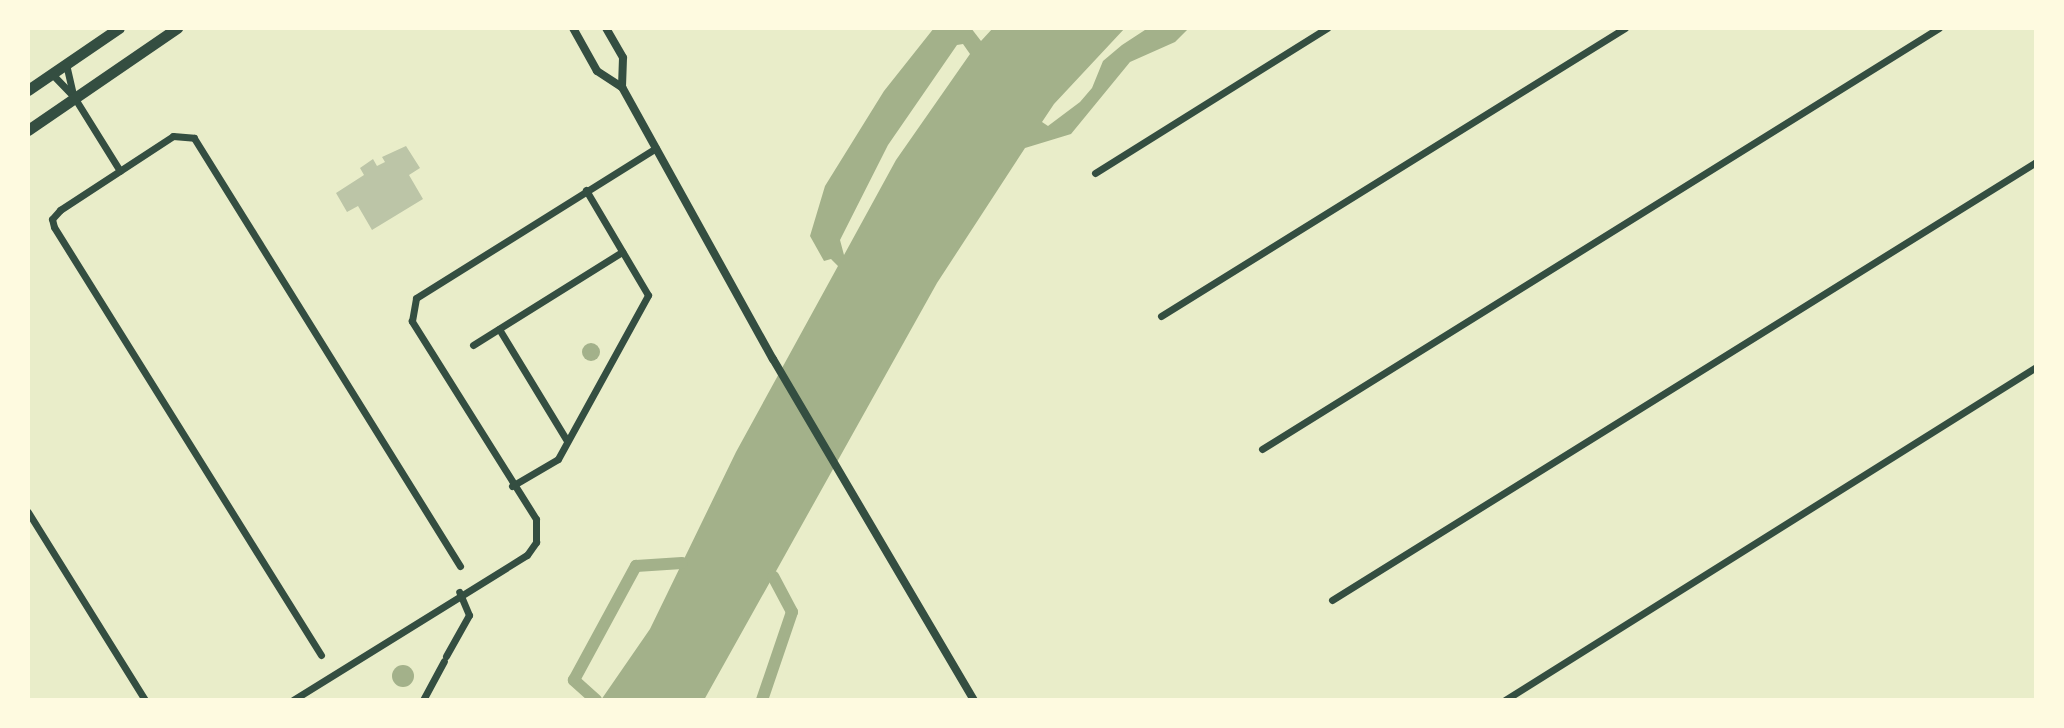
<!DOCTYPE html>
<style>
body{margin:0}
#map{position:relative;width:2064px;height:728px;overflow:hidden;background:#e9edc9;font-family:Signika,sans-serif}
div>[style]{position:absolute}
.water>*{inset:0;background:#a3b18a}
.round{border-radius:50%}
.canal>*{height:12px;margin:-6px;padding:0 6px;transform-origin:6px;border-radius:6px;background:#a3b18a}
.building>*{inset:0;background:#bcc5a7}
.minor>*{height:7px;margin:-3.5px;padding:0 3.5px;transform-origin:3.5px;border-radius:3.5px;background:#344e41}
.tertiary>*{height:8px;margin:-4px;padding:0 4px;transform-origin:4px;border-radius:4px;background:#344e41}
.primary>*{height:11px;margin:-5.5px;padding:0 5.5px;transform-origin:5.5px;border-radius:5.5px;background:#344e41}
span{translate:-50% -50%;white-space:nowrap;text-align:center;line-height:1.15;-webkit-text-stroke:6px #fefae0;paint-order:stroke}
.frame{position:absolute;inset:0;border:30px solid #fefae0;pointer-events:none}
</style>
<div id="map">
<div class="water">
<div style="clip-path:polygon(evenodd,934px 28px,971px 28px,981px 41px,993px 28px,1125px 28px,1054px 104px,1042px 122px,1048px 126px,1080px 102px,1092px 88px,1103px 61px,1122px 45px,1148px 28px,1189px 28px,1175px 42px,1130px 62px,1071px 134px,1025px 148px,937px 283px,704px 700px,601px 700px,650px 629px,736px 452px,838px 266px,831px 259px,824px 261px,810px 236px,825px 186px,884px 91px,934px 28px,963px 44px,970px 54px,896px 160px,844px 255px,840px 240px,888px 145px,957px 45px,963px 44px)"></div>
<div class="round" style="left:582px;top:343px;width:18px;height:18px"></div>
<div class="round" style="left:392px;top:665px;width:22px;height:22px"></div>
</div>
<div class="canal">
<div style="left:596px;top:700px;width:30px;rotate:-138deg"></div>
<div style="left:574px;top:680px;width:130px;rotate:-61.5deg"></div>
<div style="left:636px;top:566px;width:46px;rotate:-3.7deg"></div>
<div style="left:762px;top:700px;width:93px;rotate:-71.2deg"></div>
<div style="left:792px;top:612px;width:40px;rotate:-118deg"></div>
</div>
<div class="building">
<div style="clip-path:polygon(406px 146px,420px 168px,409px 175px,423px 199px,372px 230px,358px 206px,347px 212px,336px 193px,364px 175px,360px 168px,373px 159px,377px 166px,385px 162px,382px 157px)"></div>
</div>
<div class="minor">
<div style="left:66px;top:64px;width:32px;rotate:77deg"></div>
<div style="left:52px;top:74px;width:32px;rotate:46deg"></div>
<div style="left:74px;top:97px;width:87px;rotate:58.1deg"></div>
<div style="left:1095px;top:173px;width:274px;rotate:-32deg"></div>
<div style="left:1161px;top:316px;width:546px;rotate:-31.83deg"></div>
<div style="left:499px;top:329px;width:131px;rotate:58.7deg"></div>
<div style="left:473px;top:345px;width:176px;rotate:-32deg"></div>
<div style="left:1262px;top:449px;width:797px;rotate:-31.88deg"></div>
<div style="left:512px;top:486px;width:53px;rotate:-30.4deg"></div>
<div style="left:558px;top:459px;width:187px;rotate:-61.2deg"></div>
<div style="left:648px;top:295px;width:122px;rotate:-120.6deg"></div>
<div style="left:28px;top:512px;width:221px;rotate:58.1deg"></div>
<div style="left:1332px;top:600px;width:829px;rotate:-31.89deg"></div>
<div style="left:321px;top:655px;width:504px;rotate:-121.96deg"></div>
<div style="left:54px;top:227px;width:8px;rotate:-104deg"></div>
<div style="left:52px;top:219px;width:12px;rotate:-48deg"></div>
<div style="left:60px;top:210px;width:135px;rotate:-33.2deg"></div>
<div style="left:173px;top:136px;width:21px;rotate:5deg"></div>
<div style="left:194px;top:138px;width:504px;rotate:58.14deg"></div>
<div style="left:446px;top:656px;width:47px;rotate:-60.7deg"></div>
<div style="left:469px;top:615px;width:25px;rotate:-113deg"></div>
<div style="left:293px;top:700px;width:275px;rotate:-31.8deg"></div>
<div style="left:527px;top:555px;width:16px;rotate:-55deg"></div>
<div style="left:536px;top:542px;width:23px;rotate:-90deg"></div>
<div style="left:536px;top:519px;width:234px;rotate:-122.1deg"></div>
<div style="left:412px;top:321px;width:23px;rotate:-80deg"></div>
<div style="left:416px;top:298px;width:283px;rotate:-32deg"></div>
<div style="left:423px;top:700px;width:44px;rotate:-61.7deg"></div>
<div style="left:1505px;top:700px;width:627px;rotate:-32.09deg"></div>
</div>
<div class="tertiary">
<div style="left:573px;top:28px;width:49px;rotate:60.8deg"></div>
<div style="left:597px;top:71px;width:30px;rotate:33deg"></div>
<div style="left:622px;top:87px;width:311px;rotate:61deg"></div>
<div style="left:773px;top:359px;width:396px;rotate:59.5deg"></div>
<div style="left:606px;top:28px;width:34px;rotate:60deg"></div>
<div style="left:623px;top:58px;width:29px;rotate:92deg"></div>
</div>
<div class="primary">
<div style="left:28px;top:90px;width:110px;rotate:-34.3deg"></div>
<div style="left:28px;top:130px;width:181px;rotate:-34.4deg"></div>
</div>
<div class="frame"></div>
</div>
